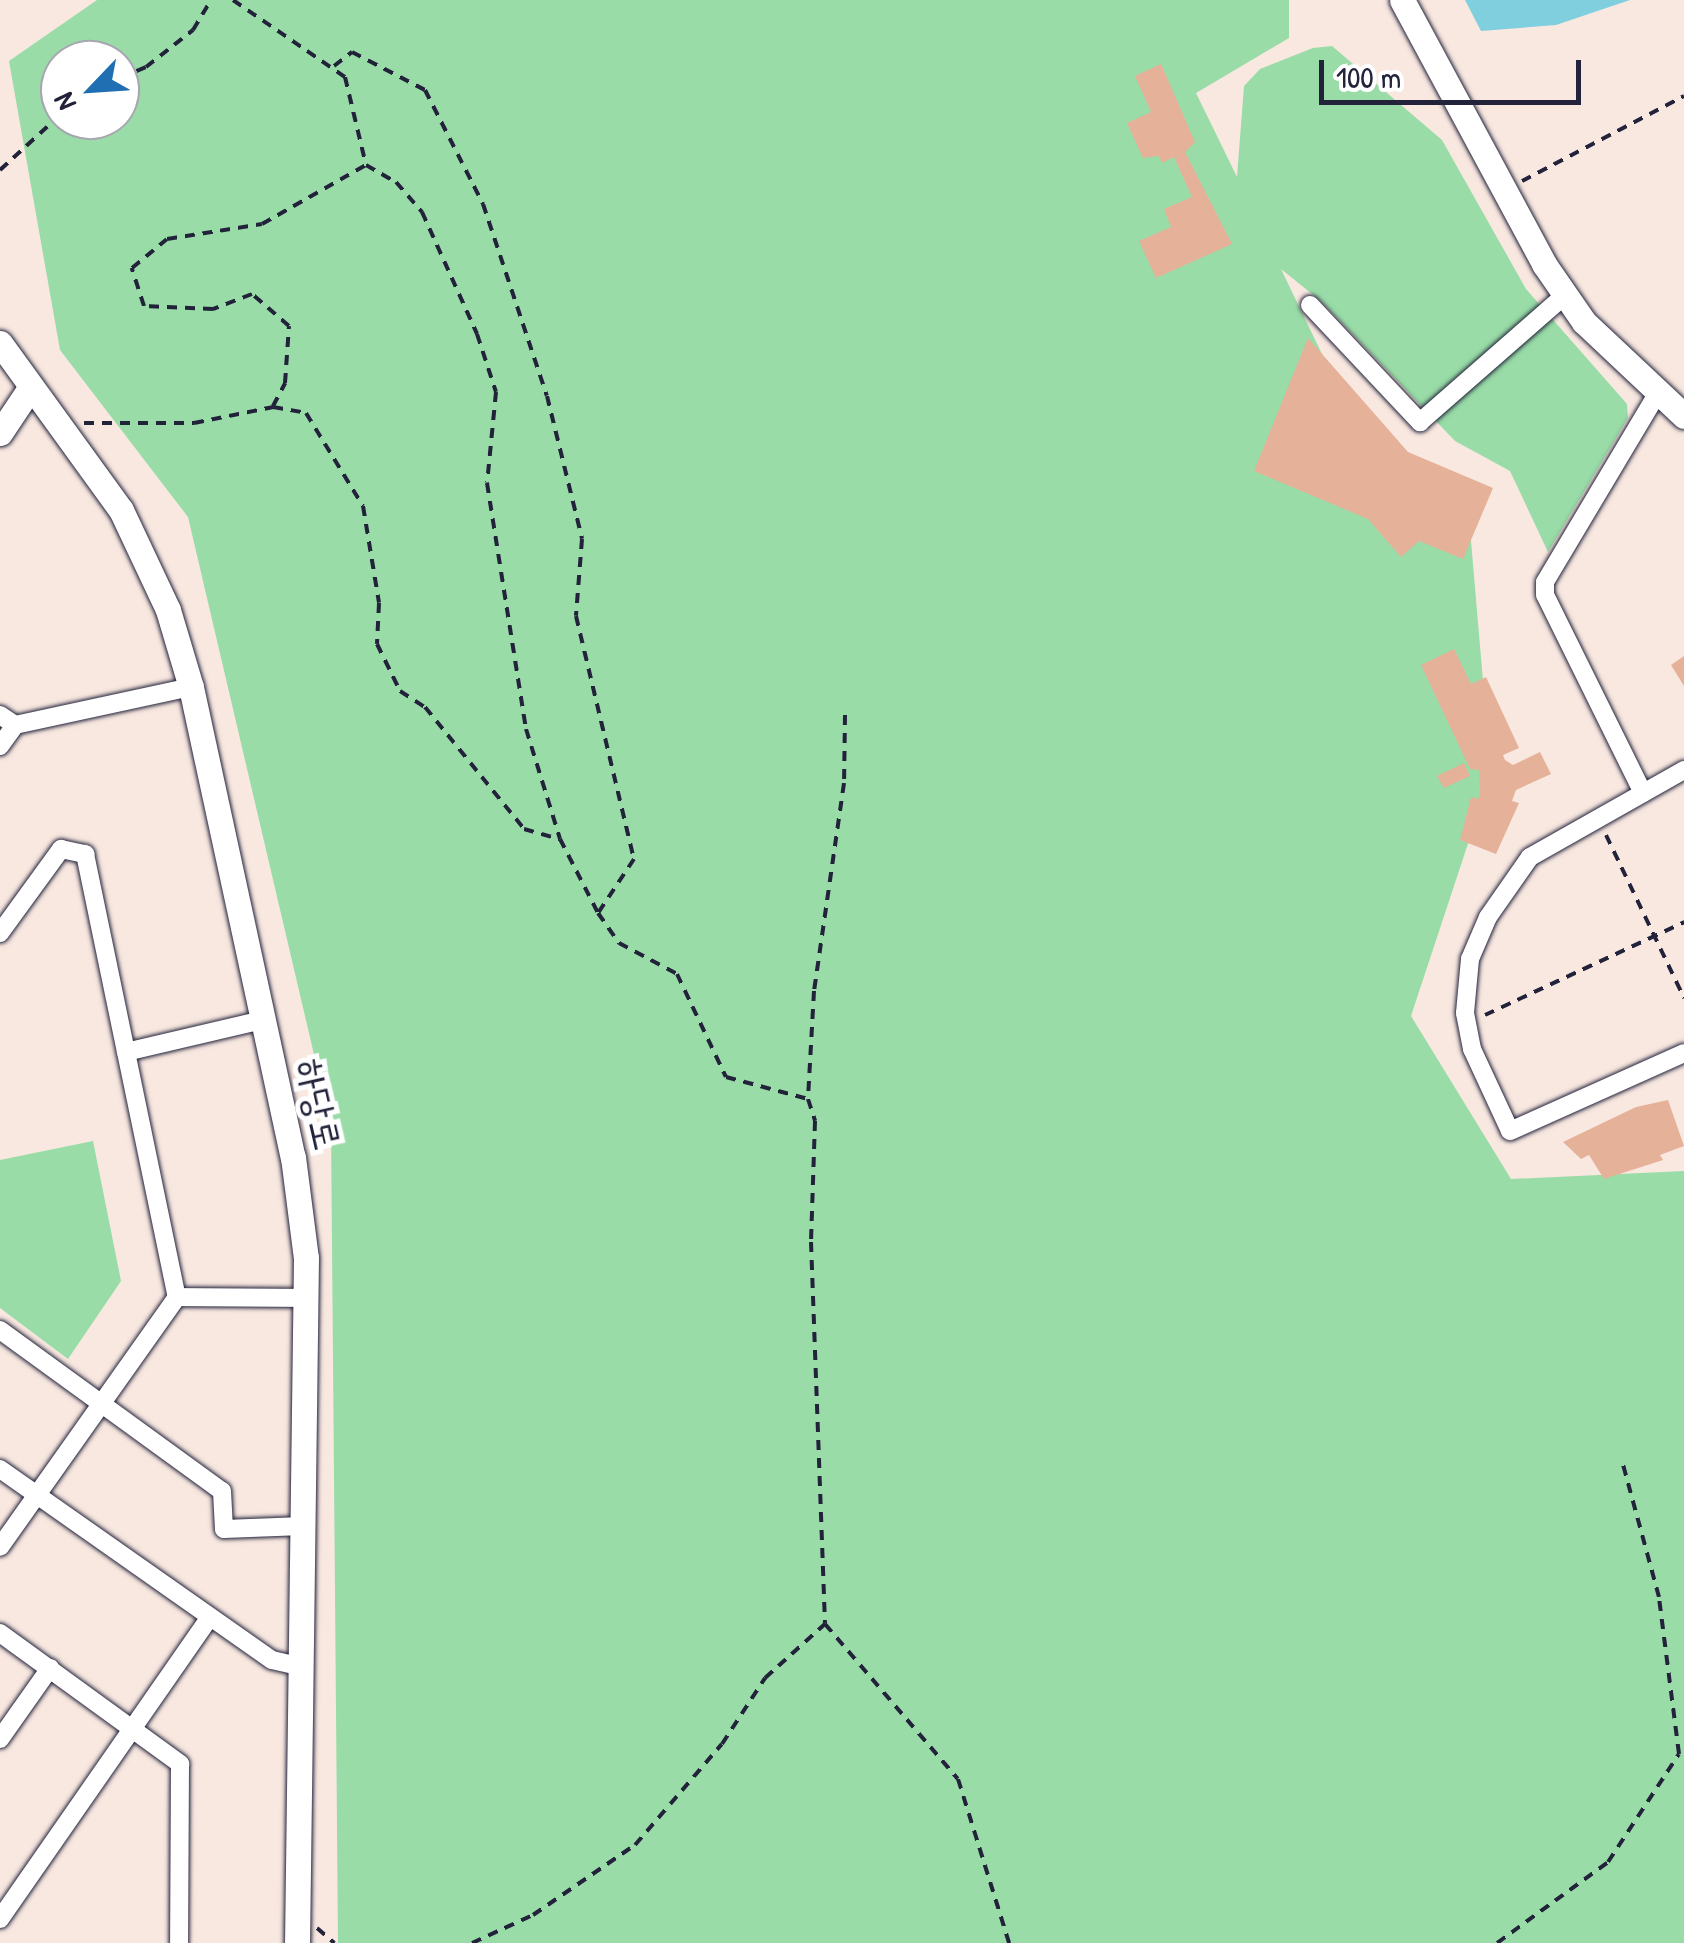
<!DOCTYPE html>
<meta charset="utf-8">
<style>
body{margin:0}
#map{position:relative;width:1684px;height:1943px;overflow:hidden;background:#f8e8e0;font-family:"Patrick Hand","Poor Story",sans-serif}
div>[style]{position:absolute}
.green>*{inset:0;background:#99dca7}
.water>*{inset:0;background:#80cfde}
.building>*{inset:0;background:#e6b199}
.path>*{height:4px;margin-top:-2px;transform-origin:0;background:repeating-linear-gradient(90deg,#22223b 0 10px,transparent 0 18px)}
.roads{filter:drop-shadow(0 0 2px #22223b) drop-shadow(0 0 2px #22223b)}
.street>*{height:18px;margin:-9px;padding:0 9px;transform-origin:9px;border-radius:9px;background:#fff}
.secondary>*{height:25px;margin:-12.5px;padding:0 12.5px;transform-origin:12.5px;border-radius:12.5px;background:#fff}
span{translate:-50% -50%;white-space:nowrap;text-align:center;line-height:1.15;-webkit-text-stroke:10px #fff;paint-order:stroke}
.street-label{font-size:38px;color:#22223b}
.north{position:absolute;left:40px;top:40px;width:100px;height:100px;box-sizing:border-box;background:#fff;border:2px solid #a7a7b1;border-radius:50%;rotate:245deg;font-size:28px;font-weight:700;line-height:40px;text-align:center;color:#22223b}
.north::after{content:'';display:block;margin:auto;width:35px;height:45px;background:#1f6fb2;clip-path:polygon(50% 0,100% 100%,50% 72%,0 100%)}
.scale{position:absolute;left:1319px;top:60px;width:262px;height:45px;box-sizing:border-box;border:5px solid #22223b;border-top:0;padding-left:12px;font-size:30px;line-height:35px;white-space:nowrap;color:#22223b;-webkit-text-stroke:8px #fff;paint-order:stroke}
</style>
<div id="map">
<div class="green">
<div style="clip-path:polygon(evenodd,97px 0,1289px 0,1289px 38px,1196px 93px,1237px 177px,1244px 86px,1260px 69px,1313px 48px,1332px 46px,1442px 140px,1526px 289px,1627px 404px,1628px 418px,1548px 552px,1510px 471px,1455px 441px,1322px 302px,1281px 269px,1359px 431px,1468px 506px,1491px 774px,1411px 1016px,1511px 1179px,1684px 1171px,1684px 1943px,338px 1943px,331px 1127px,188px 517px,60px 350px,9px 61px,97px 0,60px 60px,120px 60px,120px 120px,60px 120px,60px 60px)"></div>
<div style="clip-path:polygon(93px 1141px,121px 1281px,68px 1359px,0 1308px,0 1160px)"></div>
</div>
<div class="water">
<div style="clip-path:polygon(1465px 0,1630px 0,1556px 25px,1481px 31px)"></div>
</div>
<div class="building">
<div style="clip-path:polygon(1161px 64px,1195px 142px,1185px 152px,1232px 244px,1156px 278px,1139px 241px,1171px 227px,1164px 209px,1192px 197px,1174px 157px,1162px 163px,1159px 156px,1143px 158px,1127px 123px,1151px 112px,1135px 76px)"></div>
<div style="clip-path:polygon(1308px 338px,1408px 452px,1493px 488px,1463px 559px,1419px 541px,1401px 557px,1368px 519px,1254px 471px)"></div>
<div style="clip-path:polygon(1454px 649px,1471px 684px,1486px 677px,1519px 748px,1503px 755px,1505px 760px,1513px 765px,1540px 752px,1551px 774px,1516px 790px,1512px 801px,1519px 803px,1496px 854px,1460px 840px,1471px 797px,1478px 799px,1480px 793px,1479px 770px,1470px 769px,1421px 665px)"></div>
<div style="clip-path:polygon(1684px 656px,1684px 686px,1671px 665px)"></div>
<div style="clip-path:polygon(1464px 763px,1470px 776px,1444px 788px,1437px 776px)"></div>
<div style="clip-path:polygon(1668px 1100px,1684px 1146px,1660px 1155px,1663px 1160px,1604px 1179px,1589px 1155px,1581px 1159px,1563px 1142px,1636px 1107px)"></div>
</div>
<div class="path">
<div style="left:233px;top:0;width:136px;rotate:34.5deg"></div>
<div style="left:345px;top:77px;width:90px;rotate:76.6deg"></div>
<div style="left:366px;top:165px;width:34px;rotate:30deg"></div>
<div style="left:396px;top:182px;width:40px;rotate:49deg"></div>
<div style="left:422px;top:212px;width:134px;rotate:65.7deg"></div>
<div style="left:477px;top:334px;width:61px;rotate:71.9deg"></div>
<div style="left:496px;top:392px;width:91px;rotate:95.6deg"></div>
<div style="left:487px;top:483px;width:249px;rotate:81deg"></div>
<div style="left:526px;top:729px;width:115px;rotate:72.8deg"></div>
<div style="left:560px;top:839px;width:83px;rotate:62.8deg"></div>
<div style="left:598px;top:913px;width:37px;rotate:55deg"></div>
<div style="left:619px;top:943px;width:66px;rotate:28.1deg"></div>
<div style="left:677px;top:974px;width:114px;rotate:64.6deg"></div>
<div style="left:726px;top:1077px;width:85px;rotate:15deg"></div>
<div style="left:334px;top:66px;width:23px;rotate:-38deg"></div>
<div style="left:352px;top:52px;width:82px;rotate:27.5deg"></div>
<div style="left:425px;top:90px;width:128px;rotate:63deg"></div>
<div style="left:483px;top:204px;width:202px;rotate:71.6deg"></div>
<div style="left:547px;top:396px;width:147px;rotate:76.2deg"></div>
<div style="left:582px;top:539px;width:77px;rotate:94.5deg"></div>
<div style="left:576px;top:616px;width:250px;rotate:76.6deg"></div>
<div style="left:634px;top:859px;width:65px;rotate:123.7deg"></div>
<div style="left:120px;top:78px;width:28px;rotate:-23deg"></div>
<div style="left:146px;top:67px;width:60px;rotate:-38.2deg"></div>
<div style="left:193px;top:30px;width:35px;rotate:-59deg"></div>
<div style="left:0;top:170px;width:81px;rotate:-42.5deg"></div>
<div style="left:1522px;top:181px;width:183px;rotate:-27.7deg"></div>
<div style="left:273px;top:406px;width:26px;rotate:-62deg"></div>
<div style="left:285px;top:383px;width:57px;rotate:-86deg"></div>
<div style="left:289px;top:326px;width:49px;rotate:-139.1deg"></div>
<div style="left:252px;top:294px;width:42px;rotate:159deg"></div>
<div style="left:213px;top:309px;width:69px;rotate:-177.5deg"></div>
<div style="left:144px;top:306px;width:40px;rotate:-108deg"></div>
<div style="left:132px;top:268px;width:45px;rotate:-39.6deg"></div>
<div style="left:167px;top:239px;width:96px;rotate:-9deg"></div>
<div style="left:262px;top:224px;width:120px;rotate:-29.6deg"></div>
<div style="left:84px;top:423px;width:110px"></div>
<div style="left:194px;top:423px;width:81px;rotate:-11.4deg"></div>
<div style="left:273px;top:407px;width:34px;rotate:10deg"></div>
<div style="left:306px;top:413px;width:109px;rotate:58.5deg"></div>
<div style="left:363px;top:506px;width:98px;rotate:80.6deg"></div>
<div style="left:379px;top:603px;width:41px;rotate:92.8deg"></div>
<div style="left:377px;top:644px;width:52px;rotate:63.9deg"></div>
<div style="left:400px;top:691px;width:30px;rotate:33deg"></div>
<div style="left:425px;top:707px;width:157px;rotate:50.9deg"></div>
<div style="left:524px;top:829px;width:37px;rotate:16deg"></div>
<div style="left:845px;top:715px;width:68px;rotate:90.8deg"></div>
<div style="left:844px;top:783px;width:210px;rotate:98.2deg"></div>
<div style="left:814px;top:991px;width:108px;rotate:93.2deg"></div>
<div style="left:808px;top:1099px;width:23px;rotate:72deg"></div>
<div style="left:815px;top:1121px;width:121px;rotate:91.9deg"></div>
<div style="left:811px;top:1242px;width:382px;rotate:87.9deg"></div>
<div style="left:825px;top:1624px;width:204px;rotate:49.4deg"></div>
<div style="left:958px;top:1779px;width:172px;rotate:72.7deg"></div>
<div style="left:1606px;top:835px;width:181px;rotate:64.4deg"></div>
<div style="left:1485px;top:1015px;width:220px;rotate:-25deg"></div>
<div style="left:317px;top:1928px;width:23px;rotate:41deg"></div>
<div style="left:472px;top:1943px;width:67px;rotate:-24.7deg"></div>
<div style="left:533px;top:1915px;width:124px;rotate:-34.5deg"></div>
<div style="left:635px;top:1845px;width:133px;rotate:-49.3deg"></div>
<div style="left:722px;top:1744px;width:79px;rotate:-56.9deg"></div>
<div style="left:765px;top:1678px;width:81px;rotate:-42deg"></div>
<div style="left:1497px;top:1943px;width:137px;rotate:-36.1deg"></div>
<div style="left:1608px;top:1862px;width:129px;rotate:-56.7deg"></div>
<div style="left:1679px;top:1754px;width:158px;rotate:-97.3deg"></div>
<div style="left:1659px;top:1597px;width:141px;rotate:-105.2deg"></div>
</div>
<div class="roads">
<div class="street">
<div style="left:1310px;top:305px;width:161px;rotate:46.8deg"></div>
<div style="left:1420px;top:422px;width:193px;rotate:-41.2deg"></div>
<div style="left:0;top:715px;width:18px;rotate:34deg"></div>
<div style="left:15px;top:725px;width:180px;rotate:-12.2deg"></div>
<div style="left:0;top:746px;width:26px;rotate:-54deg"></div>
<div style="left:1684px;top:770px;width:177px;rotate:150.5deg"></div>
<div style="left:1530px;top:857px;width:73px;rotate:125deg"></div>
<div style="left:1488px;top:917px;width:46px;rotate:113.2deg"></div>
<div style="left:1470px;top:959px;width:54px;rotate:95.3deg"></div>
<div style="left:1465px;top:1013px;width:37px;rotate:79deg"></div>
<div style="left:1472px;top:1049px;width:90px;rotate:65.1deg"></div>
<div style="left:1510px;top:1131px;width:191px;rotate:-24.1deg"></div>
<div style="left:1643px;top:793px;width:221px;rotate:-116.3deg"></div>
<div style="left:1545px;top:595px;width:13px;rotate:-90deg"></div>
<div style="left:1545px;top:582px;width:219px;rotate:-59.2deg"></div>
<div style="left:0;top:933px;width:104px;rotate:-54deg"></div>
<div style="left:61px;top:849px;width:25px;rotate:12deg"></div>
<div style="left:85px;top:854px;width:452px;rotate:78.3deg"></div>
<div style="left:177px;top:1297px;width:306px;rotate:125.3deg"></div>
<div style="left:126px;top:1052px;width:140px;rotate:-13.2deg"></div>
<div style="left:177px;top:1297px;width:129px;rotate:0.4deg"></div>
<div style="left:0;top:1330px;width:274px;rotate:36deg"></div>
<div style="left:222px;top:1491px;width:38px;rotate:87deg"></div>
<div style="left:224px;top:1529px;width:79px;rotate:-2.2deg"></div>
<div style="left:0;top:1469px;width:332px;rotate:35.1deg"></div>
<div style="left:272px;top:1660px;width:28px;rotate:13deg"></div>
<div style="left:0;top:1633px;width:223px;rotate:36deg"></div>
<div style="left:180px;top:1764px;width:179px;rotate:90.3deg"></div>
<div style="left:0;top:1739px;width:87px;rotate:-54.8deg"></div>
<div style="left:0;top:1919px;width:368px;rotate:-55.2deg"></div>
</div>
<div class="secondary">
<div style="left:1402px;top:0;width:300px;rotate:61.7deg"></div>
<div style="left:1544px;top:264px;width:70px;rotate:55.4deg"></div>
<div style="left:1584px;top:322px;width:137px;rotate:43.2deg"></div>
<div style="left:0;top:343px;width:206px;rotate:54.1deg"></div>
<div style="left:121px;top:510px;width:110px;rotate:64.8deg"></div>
<div style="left:168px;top:610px;width:80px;rotate:73.4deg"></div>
<div style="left:191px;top:687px;width:481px;rotate:77.8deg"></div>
<div style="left:293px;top:1157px;width:102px;rotate:82.7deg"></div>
<div style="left:306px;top:1258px;width:685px;rotate:90.75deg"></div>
<div style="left:0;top:433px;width:54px;rotate:-56.3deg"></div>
</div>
</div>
<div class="street-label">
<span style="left:319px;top:1104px;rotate:77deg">하당로</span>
</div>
<div class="north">N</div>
<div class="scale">100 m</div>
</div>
